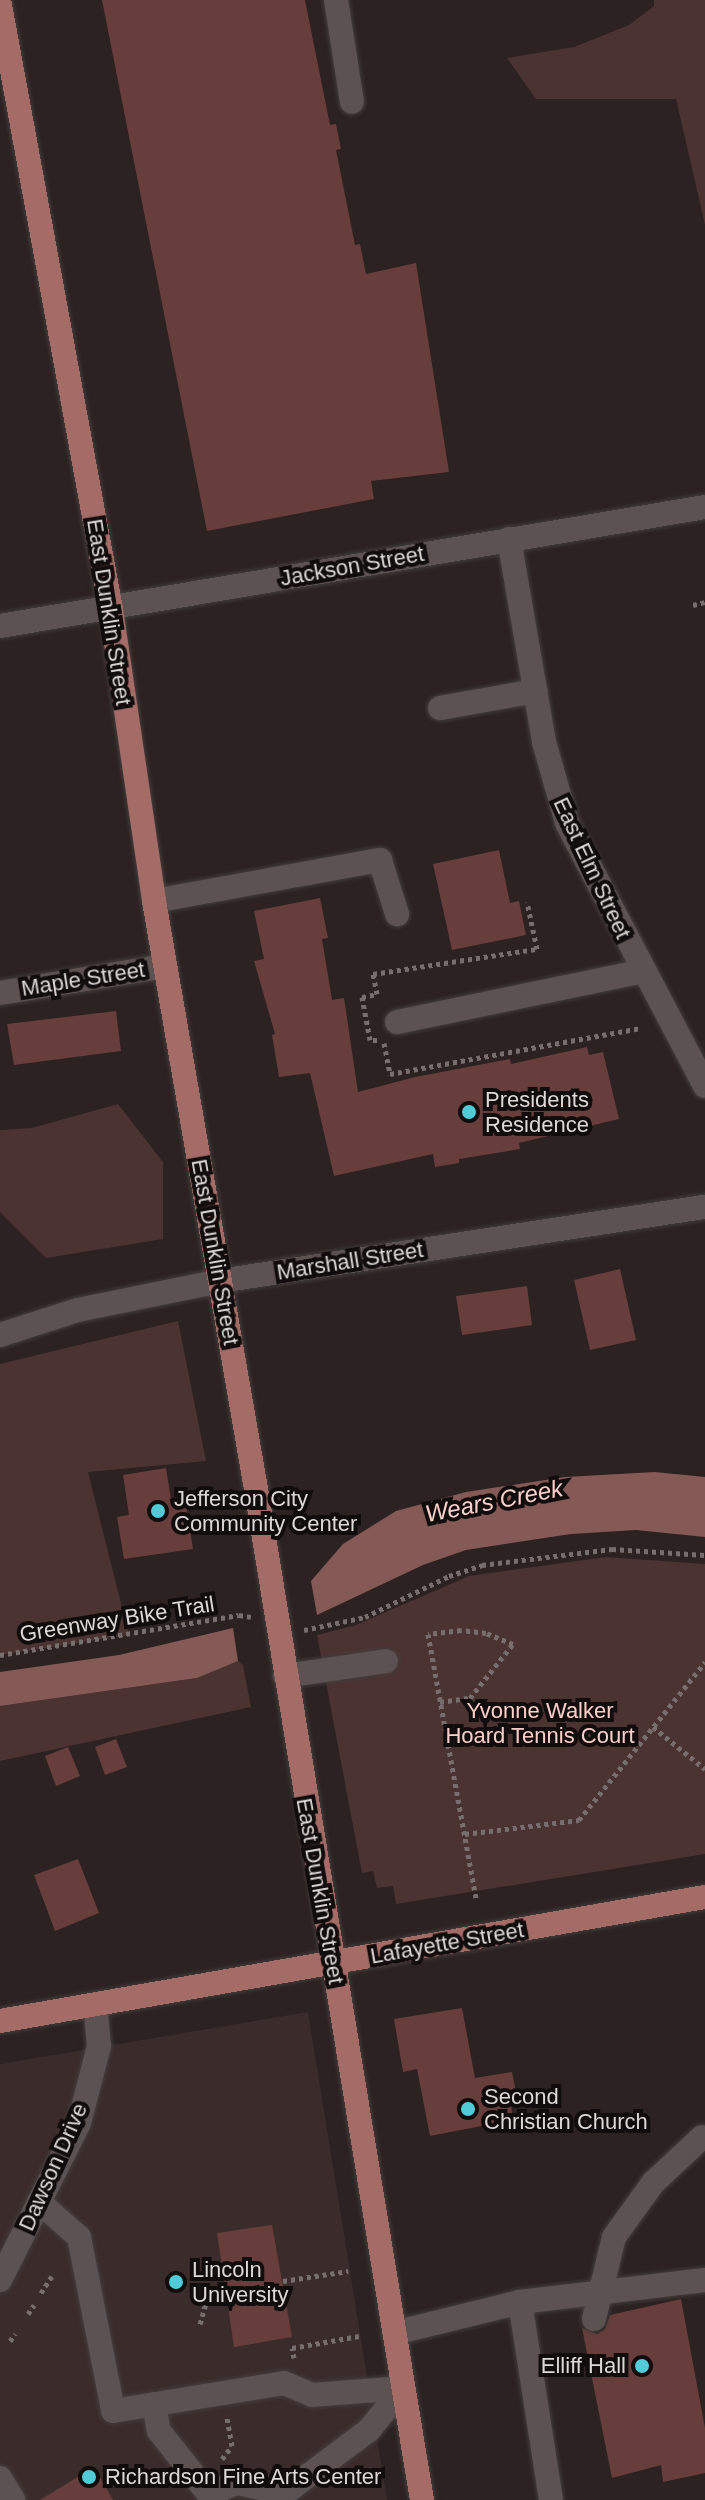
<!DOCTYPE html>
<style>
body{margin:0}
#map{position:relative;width:705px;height:2500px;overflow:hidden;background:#2b2221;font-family:Helvetica,sans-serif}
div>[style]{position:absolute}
.built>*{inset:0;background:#3a2c2a}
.green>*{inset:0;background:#4b3331}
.water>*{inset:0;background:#855a56}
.building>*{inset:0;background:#673e3b}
.path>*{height:5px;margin-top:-2.5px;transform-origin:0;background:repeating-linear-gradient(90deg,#766f6e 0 4px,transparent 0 8px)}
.roads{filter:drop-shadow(0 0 2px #433d3c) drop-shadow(0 0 2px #433d3c)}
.minor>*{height:24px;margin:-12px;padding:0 12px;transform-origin:12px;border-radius:12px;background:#5c5251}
.major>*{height:24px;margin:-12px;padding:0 12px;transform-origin:12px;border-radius:12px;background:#a46b67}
.dots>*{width:22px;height:22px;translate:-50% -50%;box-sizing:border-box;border:4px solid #110d0c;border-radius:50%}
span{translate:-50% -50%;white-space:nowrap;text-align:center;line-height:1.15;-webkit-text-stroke:8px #110d0c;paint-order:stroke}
.street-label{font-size:22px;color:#ddd7d6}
.poi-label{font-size:22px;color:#ddd7d6}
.left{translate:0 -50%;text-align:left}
.right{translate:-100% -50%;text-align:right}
.park-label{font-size:22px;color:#fccec9}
.water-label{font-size:24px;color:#fed0cb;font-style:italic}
</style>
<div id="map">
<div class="built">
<div style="clip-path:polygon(308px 2012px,387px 2500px,0 2500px,0 2064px)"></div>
</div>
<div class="green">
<div style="clip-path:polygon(654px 0,705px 0,705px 225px,676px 99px,536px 99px,507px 58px,574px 47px,629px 25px,654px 6px)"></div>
<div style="clip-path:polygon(118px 1104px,163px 1162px,163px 1239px,46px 1258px,0 1212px,0 1130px,32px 1128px)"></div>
<div style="clip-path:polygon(178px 1321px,206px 1461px,88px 1472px,129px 1635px,0 1655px,0 1364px)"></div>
<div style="clip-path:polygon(606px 1557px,705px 1564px,705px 1854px,396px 1904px,393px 1886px,377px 1888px,373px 1871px,362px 1873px,317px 1635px,356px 1625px,469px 1576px)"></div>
<div style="clip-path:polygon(238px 1661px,243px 1665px,251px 1707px,0 1761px,0 1706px,197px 1678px)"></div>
</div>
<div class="water">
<div style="clip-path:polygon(655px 1472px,705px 1477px,705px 1537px,636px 1530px,571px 1534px,466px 1550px,423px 1565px,317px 1615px,311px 1581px,343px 1544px,396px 1511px,466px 1492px,565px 1477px)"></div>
<div style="clip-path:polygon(233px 1628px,238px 1661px,197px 1678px,0 1706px,0 1672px,119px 1655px)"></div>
</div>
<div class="building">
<div style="clip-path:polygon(102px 0,305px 0,330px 125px,336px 124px,341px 149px,336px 150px,355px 245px,360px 244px,366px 274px,416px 263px,449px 472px,371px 481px,374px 499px,207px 531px)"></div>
<div style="clip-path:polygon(499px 850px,510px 903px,519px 901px,526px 935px,452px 950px,433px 864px)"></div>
<div style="clip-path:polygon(320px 898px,328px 938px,322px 939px,332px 1000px,344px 998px,358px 1092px,415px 1077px,510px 1059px,511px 1064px,587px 1047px,589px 1055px,603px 1052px,619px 1119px,519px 1143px,520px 1149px,459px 1159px,459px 1163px,435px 1167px,433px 1154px,334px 1176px,310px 1073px,279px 1077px,272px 1035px,275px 1034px,254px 961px,264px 959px,254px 911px)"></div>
<div style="clip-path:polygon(116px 1011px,121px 1051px,14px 1065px,7px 1024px)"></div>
<div style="clip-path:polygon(620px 1269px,636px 1340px,590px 1350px,574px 1280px)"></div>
<div style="clip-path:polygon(527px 1286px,532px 1325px,462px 1335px,456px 1296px)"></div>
<div style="clip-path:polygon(166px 1468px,172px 1506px,186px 1504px,193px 1549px,124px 1559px,117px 1517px,129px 1515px,123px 1475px)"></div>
<div style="clip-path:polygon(116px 1739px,127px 1767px,105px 1775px,95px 1747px)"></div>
<div style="clip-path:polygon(68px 1747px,80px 1776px,56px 1786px,45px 1756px)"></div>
<div style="clip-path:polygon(78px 1859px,99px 1913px,55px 1931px,34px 1875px)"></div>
<div style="clip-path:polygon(462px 2008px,475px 2078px,512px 2072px,517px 2097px,510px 2098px,513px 2120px,430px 2136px,417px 2069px,403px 2072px,394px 2019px)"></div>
<div style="clip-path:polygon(272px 2225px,292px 2337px,234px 2347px,217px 2233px)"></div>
<div style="clip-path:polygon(681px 2299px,705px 2428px,705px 2473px,663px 2482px,661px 2465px,612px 2478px,582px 2328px,597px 2334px,605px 2329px,610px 2315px)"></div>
<div style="clip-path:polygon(94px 2467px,113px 2500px,40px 2500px)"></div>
</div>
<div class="path">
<div style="left:693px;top:605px;width:12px;rotate:-14deg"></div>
<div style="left:377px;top:1040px;width:7px;rotate:180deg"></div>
<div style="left:370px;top:1040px;width:44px;rotate:-100.5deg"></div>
<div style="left:362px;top:997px;width:15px;rotate:-11deg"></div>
<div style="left:377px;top:994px;width:20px;rotate:-101deg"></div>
<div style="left:373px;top:974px;width:166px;rotate:-8.7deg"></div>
<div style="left:537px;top:949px;width:48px;rotate:-102deg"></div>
<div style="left:384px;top:1043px;width:32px;rotate:79deg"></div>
<div style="left:390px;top:1074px;width:255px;rotate:-10.4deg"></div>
<div style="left:304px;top:1630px;width:62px;rotate:-12deg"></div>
<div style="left:365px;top:1617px;width:93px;rotate:-26deg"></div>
<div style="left:449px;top:1576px;width:35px;rotate:-18deg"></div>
<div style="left:482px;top:1565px;width:131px;rotate:-7deg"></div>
<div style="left:612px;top:1549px;width:93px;rotate:3.7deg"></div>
<div style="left:0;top:1655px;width:242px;rotate:-9.5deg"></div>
<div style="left:239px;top:1615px;width:12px;rotate:9deg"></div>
<div style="left:440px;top:1702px;width:30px;rotate:-8deg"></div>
<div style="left:470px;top:1698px;width:69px;rotate:-51.5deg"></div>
<div style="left:513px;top:1644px;width:29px;rotate:-158deg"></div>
<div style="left:486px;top:1633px;width:25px;rotate:-173deg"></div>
<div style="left:461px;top:1630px;width:33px;rotate:173deg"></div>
<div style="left:428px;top:1634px;width:269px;rotate:79.7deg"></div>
<div style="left:653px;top:1727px;width:67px;rotate:38.9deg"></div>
<div style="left:465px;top:1834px;width:115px;rotate:-7deg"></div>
<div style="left:579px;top:1820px;width:202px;rotate:-51.4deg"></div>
<div style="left:283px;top:2281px;width:66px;rotate:-8.7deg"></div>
<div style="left:41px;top:2293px;width:20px;rotate:-57deg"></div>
<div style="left:28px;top:2314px;width:11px;rotate:-56deg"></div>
<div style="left:200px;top:2324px;width:33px;rotate:-74deg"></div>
<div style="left:209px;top:2292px;width:16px;rotate:-7deg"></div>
<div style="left:10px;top:2341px;width:9px;rotate:-54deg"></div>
<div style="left:294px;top:2358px;width:10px;rotate:-101deg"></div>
<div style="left:292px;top:2348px;width:68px;rotate:-10.2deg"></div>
<div style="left:222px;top:2459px;width:16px;rotate:-52deg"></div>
<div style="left:232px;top:2446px;width:29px;rotate:-100deg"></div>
</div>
<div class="roads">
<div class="minor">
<div style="left:336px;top:0;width:103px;rotate:81.1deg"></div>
<div style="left:509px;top:539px;width:206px;rotate:80.2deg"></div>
<div style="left:544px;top:742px;width:84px;rotate:74.1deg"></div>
<div style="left:567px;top:823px;width:297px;rotate:62.3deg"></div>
<div style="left:0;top:626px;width:715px;rotate:-9.58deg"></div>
<div style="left:440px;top:708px;width:97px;rotate:-10.1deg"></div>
<div style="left:154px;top:901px;width:230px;rotate:-10.3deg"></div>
<div style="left:380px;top:860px;width:57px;rotate:72.5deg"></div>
<div style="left:0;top:993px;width:167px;rotate:-9.3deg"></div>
<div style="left:397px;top:1022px;width:251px;rotate:-11.7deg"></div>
<div style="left:0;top:1335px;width:82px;rotate:-17.8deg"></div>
<div style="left:78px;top:1310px;width:145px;rotate:-11.5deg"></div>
<div style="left:220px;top:1281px;width:491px;rotate:-8.7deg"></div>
<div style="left:285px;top:1676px;width:102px;rotate:-8.4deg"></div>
<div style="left:39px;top:2202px;width:53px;rotate:41.2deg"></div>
<div style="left:79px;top:2237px;width:177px;rotate:78.9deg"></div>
<div style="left:113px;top:2411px;width:173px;rotate:-9.3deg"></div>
<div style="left:284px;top:2383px;width:30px;rotate:23deg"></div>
<div style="left:312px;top:2395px;width:91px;rotate:-4.4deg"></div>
<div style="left:0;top:2280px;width:176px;rotate:-63.3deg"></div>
<div style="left:79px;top:2123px;width:80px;rotate:-75.4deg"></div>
<div style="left:99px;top:2046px;width:42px;rotate:-95.4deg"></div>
<div style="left:520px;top:2302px;width:200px;rotate:81.1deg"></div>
<div style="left:594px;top:2319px;width:84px;rotate:-76.3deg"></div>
<div style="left:614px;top:2237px;width:67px;rotate:-54.2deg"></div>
<div style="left:653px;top:2183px;width:67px;rotate:-43.2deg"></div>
<div style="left:394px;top:2333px;width:130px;rotate:-13.8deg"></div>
<div style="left:520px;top:2302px;width:186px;rotate:-6.8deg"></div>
<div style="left:154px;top:2404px;width:27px;rotate:80deg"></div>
<div style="left:159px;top:2431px;width:85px;rotate:51.7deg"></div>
<div style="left:0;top:2478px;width:26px;rotate:59deg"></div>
<div style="left:277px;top:2499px;width:115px;rotate:-36.9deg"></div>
<div style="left:369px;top:2430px;width:54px;rotate:-51deg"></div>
<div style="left:210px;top:2500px;width:18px;rotate:-43deg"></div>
<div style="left:223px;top:2488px;width:15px;rotate:-20deg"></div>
<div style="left:237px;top:2483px;width:30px;rotate:12deg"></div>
<div style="left:266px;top:2489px;width:16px;rotate:43deg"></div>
</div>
<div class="major">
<div style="left:0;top:5px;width:614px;rotate:79.59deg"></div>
<div style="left:111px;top:609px;width:295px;rotate:81.6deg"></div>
<div style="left:154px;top:901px;width:603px;rotate:80.16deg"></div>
<div style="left:257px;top:1495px;width:1018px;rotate:80.68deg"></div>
<div style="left:0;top:2021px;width:716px;rotate:-9.98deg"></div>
</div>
</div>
<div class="dots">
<div style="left:469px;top:1112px;background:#52cbd8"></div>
<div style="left:158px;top:1511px;background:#52cbd8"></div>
<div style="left:468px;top:2109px;background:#52cbd8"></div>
<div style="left:176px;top:2282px;background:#52cbd8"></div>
<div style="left:642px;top:2366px;background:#52cbd8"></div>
<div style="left:89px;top:2477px;background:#52cbd8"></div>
</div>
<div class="street-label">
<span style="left:352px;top:566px;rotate:-10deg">Jackson Street</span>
<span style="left:109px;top:612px;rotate:81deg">East Dunklin Street</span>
<span style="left:592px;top:868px;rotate:65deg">East Elm Street</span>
<span style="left:83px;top:979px;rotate:-9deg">Maple Street</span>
<span style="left:215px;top:1252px;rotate:80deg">East Dunklin Street</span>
<span style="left:350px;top:1261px;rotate:-9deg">Marshall Street</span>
<span style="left:117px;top:1619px;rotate:-9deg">Greenway Bike Trail</span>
<span style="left:320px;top:1891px;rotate:80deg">East Dunklin Street</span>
<span style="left:447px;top:1943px;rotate:-10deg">Lafayette Street</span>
<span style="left:53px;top:2167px;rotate:-66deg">Dawson Drive</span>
</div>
<div class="poi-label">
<span class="left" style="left:485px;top:1112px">Presidents<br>Residence</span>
<span class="left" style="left:174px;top:1511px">Jefferson City<br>Community Center</span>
<span class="left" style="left:484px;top:2109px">Second<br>Christian Church</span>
<span class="left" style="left:192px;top:2282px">Lincoln<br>University</span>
<span class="right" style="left:626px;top:2366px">Elliff Hall</span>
<span class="left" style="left:105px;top:2477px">Richardson Fine Arts Center</span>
</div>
<div class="park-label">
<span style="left:540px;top:1723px">Yvonne Walker<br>Hoard Tennis Court</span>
</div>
<div class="water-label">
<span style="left:494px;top:1501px;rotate:-11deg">Wears Creek</span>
</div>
</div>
